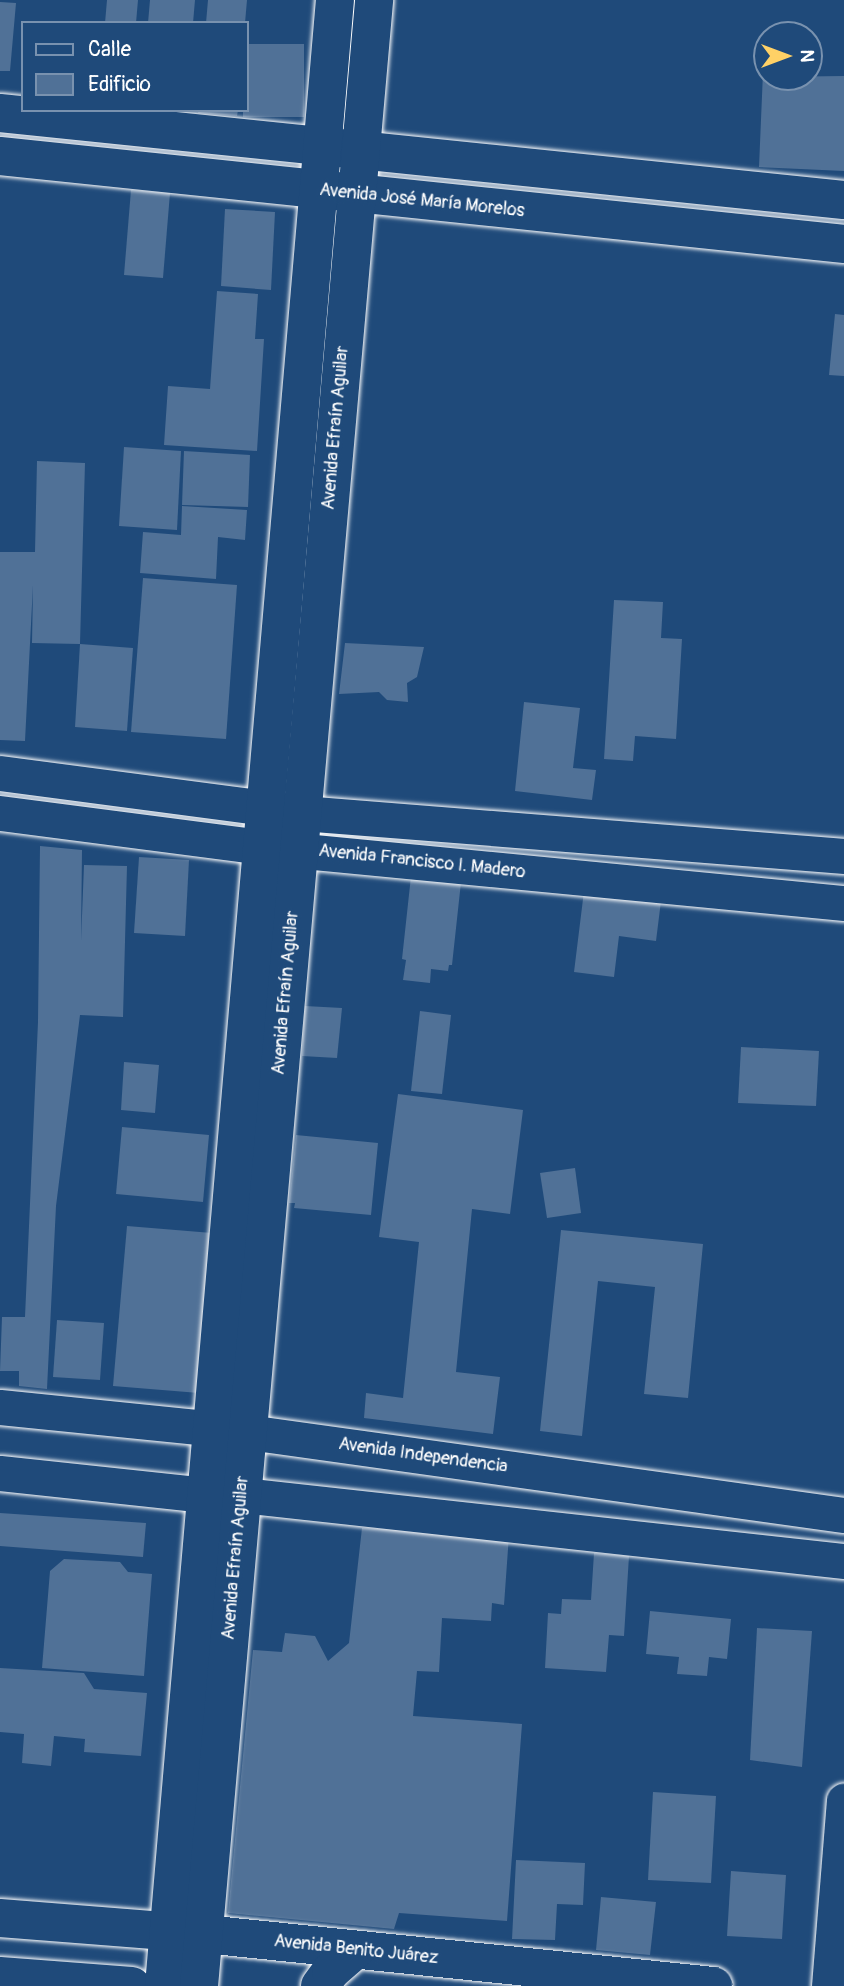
<!DOCTYPE html>
<meta charset="utf-8">
<style>
body{margin:0}
#map{position:relative;width:844px;height:1986px;overflow:hidden;background:#1f4a7a;font-family:Pangolin,sans-serif}
div>[style]{position:absolute}
.building>*{inset:0;background:#507197}
.roads{filter:drop-shadow(0 0 2px #fff) drop-shadow(0 0 2px #fff)}
.minor>*{height:35px;margin:-17.5px;padding:0 17.5px;transform-origin:17.5px;border-radius:17.5px;background:#1f4a7a}
.tertiary>*{height:38px;margin:-19px;padding:0 19px;transform-origin:19px;border-radius:19px;background:#1f4a7a}
.secondary>*{height:38px;margin:-19px;padding:0 19px;transform-origin:19px;border-radius:19px;background:#1f4a7a}
span{translate:-50% -50%;white-space:nowrap;text-align:center;line-height:1.15;-webkit-text-stroke:7px #1f4a7a;paint-order:stroke}
.street-label{font-size:18px;color:#fff}
.legend{position:absolute;left:21px;top:21px;width:228px;height:91px;box-sizing:border-box;background:#1f4a7a;border:2px solid #7992af;margin:0;padding:9px 12px;list-style:none;font-size:21px;color:#fff}
.legend li{display:flex;align-items:center;gap:14px;height:35px}
.legend b{width:35px;border:2px solid #7992af}
.north{position:absolute;left:753px;top:21px;width:70px;height:70px;box-sizing:border-box;background:#1f4a7a;border:2px solid #7992af;border-radius:50%;rotate:90deg;font-size:19px;font-weight:700;line-height:28px;text-align:center;color:#fff}
.north::after{content:'';display:block;margin:auto;width:24px;height:32px;background:#ffd166;clip-path:polygon(50% 0,100% 100%,50% 72%,0 100%)}
</style>
<div id="map">
<div class="building">
<div style="clip-path:polygon(107px 0,138px 0,136px 23px,105px 23px)"></div>
<div style="clip-path:polygon(150px 0,195px 0,193px 23px,148px 23px)"></div>
<div style="clip-path:polygon(208px 0,247px 0,245px 23px,206px 23px)"></div>
<div style="clip-path:polygon(0 2px,16px 3px,10px 71px,0 71px)"></div>
<div style="clip-path:polygon(247px 44px,304px 44px,304px 117px,243px 117px,243px 110px,247px 110px)"></div>
<div style="clip-path:polygon(763px 72px,767px 72px,767px 77px,844px 76px,844px 171px,759px 167px)"></div>
<div style="clip-path:polygon(199px 110px,238px 110px,237px 116px,198px 113px)"></div>
<div style="clip-path:polygon(131px 190px,170px 193px,163px 278px,124px 275px)"></div>
<div style="clip-path:polygon(225px 209px,275px 212px,271px 290px,221px 286px)"></div>
<div style="clip-path:polygon(217px 291px,258px 294px,255px 339px,264px 339px,257px 451px,164px 445px,168px 386px,210px 389px)"></div>
<div style="clip-path:polygon(835px 314px,844px 315px,844px 376px,829px 375px)"></div>
<div style="clip-path:polygon(124px 447px,181px 451px,177px 530px,119px 526px)"></div>
<div style="clip-path:polygon(184px 451px,250px 455px,248px 507px,182px 505px)"></div>
<div style="clip-path:polygon(37px 461px,85px 463px,80px 644px,32px 643px,33px 585px,25px 741px,0 740px,0 552px,35px 552px)"></div>
<div style="clip-path:polygon(182px 506px,247px 510px,245px 540px,218px 537px,216px 579px,140px 573px,143px 532px,181px 535px)"></div>
<div style="clip-path:polygon(143px 578px,237px 585px,226px 739px,131px 732px)"></div>
<div style="clip-path:polygon(614px 600px,663px 602px,661px 638px,682px 639px,676px 739px,635px 736px,633px 761px,604px 759px)"></div>
<div style="clip-path:polygon(345px 643px,424px 647px,417px 677px,407px 683px,408px 702px,387px 700px,379px 692px,339px 694px)"></div>
<div style="clip-path:polygon(80px 644px,133px 648px,127px 731px,75px 727px)"></div>
<div style="clip-path:polygon(524px 702px,580px 708px,573px 768px,596px 770px,592px 800px,515px 791px)"></div>
<div style="clip-path:polygon(40px 846px,82px 850px,81px 941px,84px 865px,127px 866px,123px 1017px,80px 1015px,56px 1206px,47px 1389px,19px 1386px,19px 1371px,0 1371px,2px 1317px,25px 1317px,38px 1022px)"></div>
<div style="clip-path:polygon(139px 857px,189px 860px,185px 936px,134px 933px)"></div>
<div style="clip-path:polygon(412px 867px,462px 873px,452px 965px,449px 965px,448px 971px,431px 969px,430px 983px,403px 980px,406px 960px,402px 959px)"></div>
<div style="clip-path:polygon(584px 891px,661px 901px,656px 941px,619px 936px,614px 977px,574px 972px)"></div>
<div style="clip-path:polygon(305px 1006px,342px 1008px,337px 1058px,302px 1056px)"></div>
<div style="clip-path:polygon(420px 1011px,451px 1015px,442px 1094px,411px 1091px)"></div>
<div style="clip-path:polygon(741px 1047px,819px 1051px,816px 1106px,738px 1103px)"></div>
<div style="clip-path:polygon(124px 1062px,159px 1065px,155px 1113px,121px 1110px)"></div>
<div style="clip-path:polygon(398px 1094px,523px 1110px,510px 1214px,472px 1209px,456px 1372px,500px 1377px,493px 1434px,364px 1418px,366px 1393px,403px 1398px,419px 1242px,379px 1237px)"></div>
<div style="clip-path:polygon(122px 1127px,209px 1135px,203px 1202px,116px 1194px)"></div>
<div style="clip-path:polygon(296px 1135px,378px 1143px,371px 1215px,294px 1208px,295px 1203px,289px 1203px)"></div>
<div style="clip-path:polygon(575px 1168px,581px 1213px,547px 1218px,540px 1173px)"></div>
<div style="clip-path:polygon(127px 1226px,212px 1233px,199px 1393px,113px 1386px)"></div>
<div style="clip-path:polygon(561px 1230px,703px 1244px,688px 1398px,644px 1394px,655px 1287px,598px 1281px,582px 1436px,540px 1431px)"></div>
<div style="clip-path:polygon(57px 1320px,104px 1323px,100px 1380px,53px 1377px)"></div>
<div style="clip-path:polygon(0 1513px,146px 1523px,143px 1557px,0 1546px)"></div>
<div style="clip-path:polygon(362px 1528px,509px 1535px,504px 1605px,492px 1603px,491px 1621px,442px 1618px,439px 1672px,417px 1671px,413px 1716px,522px 1724px,507px 1921px,399px 1913px,394px 1929px,228px 1913px,253px 1650px,282px 1652px,285px 1633px,315px 1636px,328px 1661px,349px 1643px)"></div>
<div style="clip-path:polygon(594px 1553px,629px 1556px,624px 1636px,609px 1635px,606px 1672px,545px 1668px,548px 1613px,561px 1614px,562px 1599px,591px 1600px)"></div>
<div style="clip-path:polygon(64px 1559px,120px 1562px,128px 1572px,152px 1574px,144px 1676px,42px 1668px,50px 1571px)"></div>
<div style="clip-path:polygon(650px 1611px,731px 1619px,727px 1659px,709px 1657px,707px 1676px,677px 1674px,679px 1657px,646px 1654px)"></div>
<div style="clip-path:polygon(757px 1628px,812px 1631px,802px 1767px,750px 1760px)"></div>
<div style="clip-path:polygon(0 1668px,84px 1673px,94px 1689px,147px 1693px,141px 1756px,84px 1752px,85px 1739px,54px 1736px,51px 1766px,22px 1763px,24px 1734px,0 1732px)"></div>
<div style="clip-path:polygon(653px 1792px,716px 1796px,711px 1883px,648px 1880px)"></div>
<div style="clip-path:polygon(516px 1860px,585px 1863px,583px 1905px,557px 1904px,555px 1940px,512px 1939px)"></div>
<div style="clip-path:polygon(731px 1871px,786px 1875px,782px 1939px,727px 1936px)"></div>
<div style="clip-path:polygon(601px 1897px,656px 1902px,650px 1955px,596px 1950px)"></div>
</div>
<div class="roads">
<div class="minor">
<div style="left:0;top:773px;width:305px;rotate:7.5deg"></div>
<div style="left:302px;top:813px;width:544px;rotate:4.54deg"></div>
<div style="left:0;top:813px;width:264px;rotate:7.4deg"></div>
<div style="left:262px;top:847px;width:585px;rotate:5.5deg"></div>
<div style="left:0;top:1407px;width:249px;rotate:5.8deg"></div>
<div style="left:248px;top:1432px;width:602px;rotate:7.93deg"></div>
<div style="left:0;top:1473px;width:207px;rotate:6.1deg"></div>
<div style="left:206px;top:1495px;width:36px"></div>
<div style="left:242px;top:1495px;width:606px;rotate:6.26deg"></div>
<div style="left:829px;top:1986px;width:186px;rotate:-85.4deg"></div>
</div>
<div class="tertiary">
<div style="left:0;top:113px;width:848px;rotate:5.89deg"></div>
<div style="left:0;top:156px;width:849px;rotate:5.95deg"></div>
</div>
<div class="secondary">
<div style="left:0;top:1918px;width:205px;rotate:4.5deg"></div>
<div style="left:204px;top:1934px;width:512px;rotate:5.83deg"></div>
<div style="left:0;top:1976px;width:132px;rotate:4.3deg"></div>
<div style="left:164px;top:1986px;width:1993px;rotate:-85.08deg"></div>
<div style="left:199px;top:1986px;width:1994px;rotate:-84.96deg"></div>
<div style="left:320px;top:1986px;width:19px;rotate:-54deg"></div>
<div style="left:331px;top:1971px;width:32px;rotate:-41deg"></div>
</div>
</div>
<div class="street-label">
<span style="left:422px;top:201px;rotate:6deg">Avenida José María Morelos</span>
<span style="left:336px;top:428px;rotate:-85deg">Avenida Efraín Aguilar</span>
<span style="left:422px;top:862px;rotate:6deg">Avenida Francisco I. Madero</span>
<span style="left:286px;top:993px;rotate:-85deg">Avenida Efraín Aguilar</span>
<span style="left:423px;top:1456px;rotate:8deg">Avenida Independencia</span>
<span style="left:236px;top:1558px;rotate:-85deg">Avenida Efraín Aguilar</span>
<span style="left:356px;top:1950px;rotate:6deg">Avenida Benito Juárez</span>
</div>
<ul class="legend">
<li><b style="height:9px;background:#1f4a7a"></b>Calle</li>
<li><b style="height:19px;background:#507197"></b>Edificio</li>
</ul>
<div class="north">N</div>
</div>
